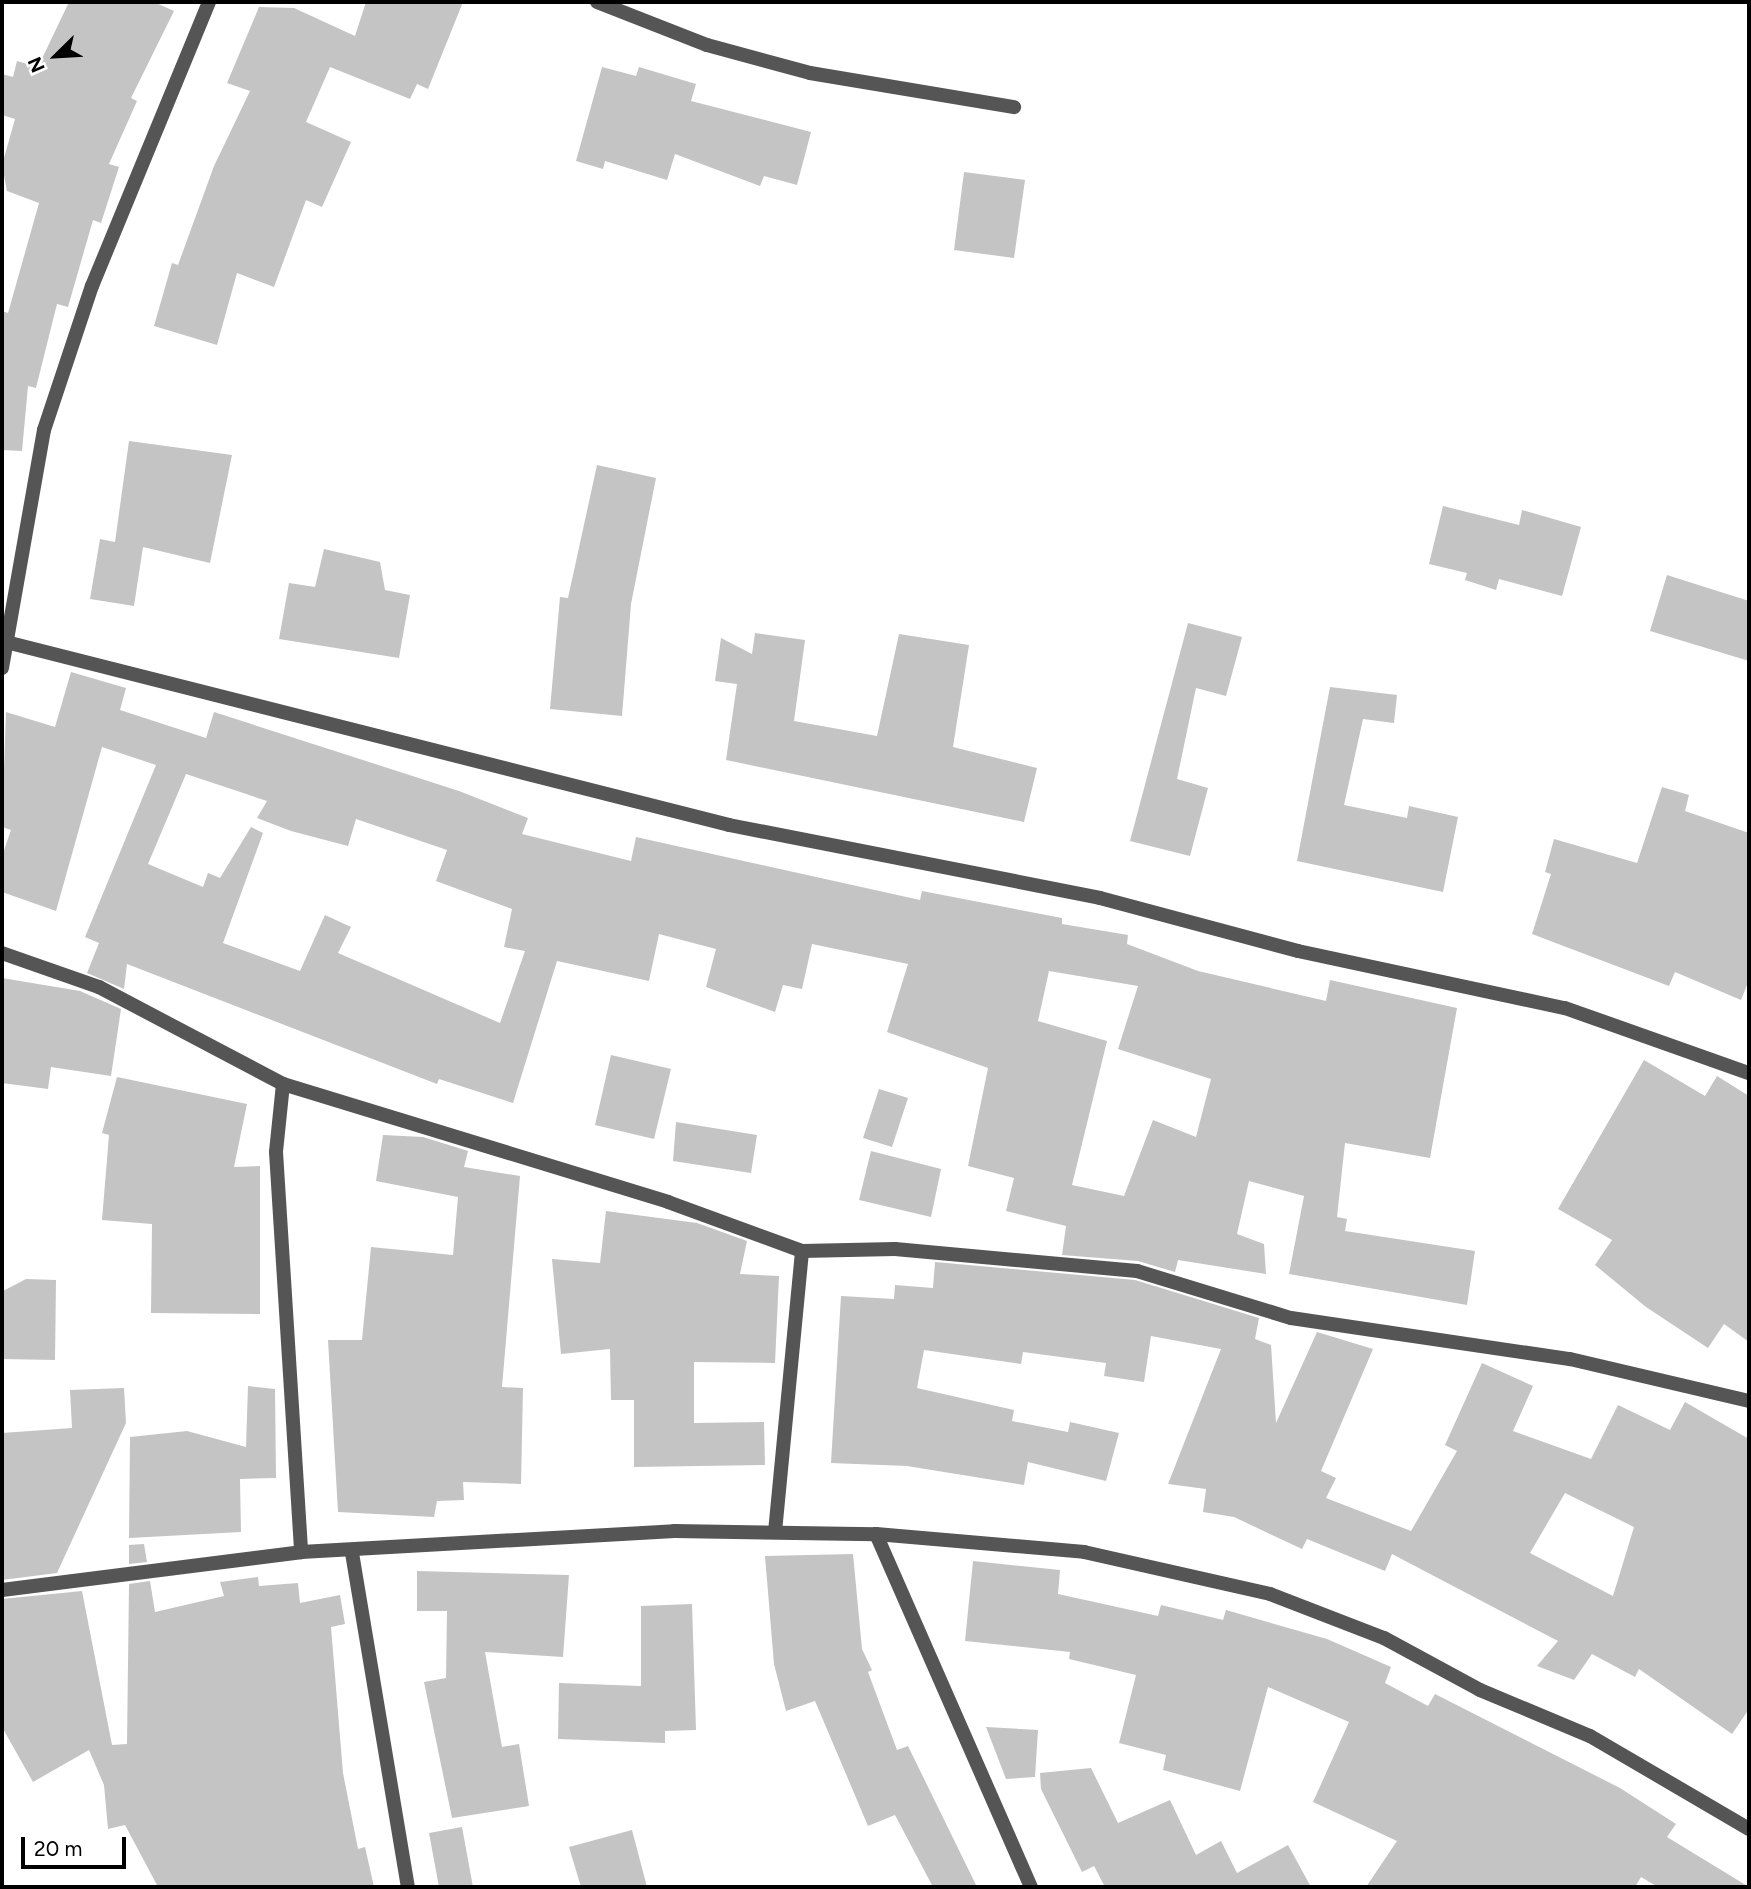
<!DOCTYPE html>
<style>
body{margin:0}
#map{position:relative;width:1751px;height:1889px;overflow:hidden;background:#fff;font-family:Figtree,sans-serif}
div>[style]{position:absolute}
.building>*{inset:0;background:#c4c4c4}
.minor>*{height:14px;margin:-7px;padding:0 7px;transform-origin:7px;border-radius:7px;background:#555}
.tertiary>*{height:14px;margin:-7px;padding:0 7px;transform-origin:7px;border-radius:7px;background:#555}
span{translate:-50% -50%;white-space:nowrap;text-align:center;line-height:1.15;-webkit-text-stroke:5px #fff;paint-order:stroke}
.frame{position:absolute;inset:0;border:4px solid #000;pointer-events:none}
.north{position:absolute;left:21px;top:21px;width:70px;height:70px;-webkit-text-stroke:5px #fff;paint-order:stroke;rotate:246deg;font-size:19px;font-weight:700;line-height:28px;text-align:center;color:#000}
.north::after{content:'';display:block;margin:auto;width:24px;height:32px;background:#000;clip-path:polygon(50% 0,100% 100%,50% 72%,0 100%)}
.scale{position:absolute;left:21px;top:1837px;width:105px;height:32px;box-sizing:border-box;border:4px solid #000;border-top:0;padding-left:9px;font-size:21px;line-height:24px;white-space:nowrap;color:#000;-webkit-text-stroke:5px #fff;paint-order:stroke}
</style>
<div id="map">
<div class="building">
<div style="clip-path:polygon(69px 2px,154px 2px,174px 11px,131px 98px,137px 101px,109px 164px,119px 167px,101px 223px,93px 220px,68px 307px,57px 304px,36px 388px,28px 386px,22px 451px,2px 450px,2px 311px,8px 313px,39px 203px,7px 191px,2px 165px,15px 119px,2px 115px,2px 74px,13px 77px,17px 61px,38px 67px)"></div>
<div style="clip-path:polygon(366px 2px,463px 2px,428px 89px,417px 84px,410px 99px,330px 67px,306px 122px,351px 142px,322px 207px,306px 200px,274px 287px,237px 273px,217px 345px,154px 326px,172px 263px,178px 265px,214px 166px,250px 91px,227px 83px,259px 7px,294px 8px,355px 36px)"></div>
<div style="clip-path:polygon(602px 67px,636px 76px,639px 67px,696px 84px,691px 101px,811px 132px,797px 185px,764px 176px,760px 186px,675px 154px,667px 180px,605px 161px,603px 169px,576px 161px)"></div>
<div style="clip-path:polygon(964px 172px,1025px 180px,1014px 258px,954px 250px)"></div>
<div style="clip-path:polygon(129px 441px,232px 455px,210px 563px,143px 547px,134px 606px,90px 599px,100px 539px,115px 542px)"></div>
<div style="clip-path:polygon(597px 465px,656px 478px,631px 604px,622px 716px,550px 709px,560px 597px,568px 598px)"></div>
<div style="clip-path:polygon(1443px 506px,1519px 525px,1522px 510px,1581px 527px,1562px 596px,1499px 579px,1496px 590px,1465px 580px,1467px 573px,1429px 564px)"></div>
<div style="clip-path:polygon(324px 549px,380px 562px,385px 590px,410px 595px,399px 658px,279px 639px,289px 583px,315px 587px)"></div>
<div style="clip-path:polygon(1667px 575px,1749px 601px,1749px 661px,1650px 631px)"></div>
<div style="clip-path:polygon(1188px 623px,1242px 637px,1226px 696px,1196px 688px,1177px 779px,1208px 788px,1190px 856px,1130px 841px)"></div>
<div style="clip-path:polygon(755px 633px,805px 640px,794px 721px,877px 736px,899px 634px,969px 645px,953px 747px,1037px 768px,1024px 822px,726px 760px,737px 684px,715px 681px,721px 638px,752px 654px)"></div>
<div style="clip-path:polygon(evenodd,71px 672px,126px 688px,120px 710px,206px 738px,214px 712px,459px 791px,528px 818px,522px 834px,631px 861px,636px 837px,920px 900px,922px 891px,1062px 918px,1062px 924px,1128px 935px,1127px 944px,1198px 971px,1326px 1001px,1330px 980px,1457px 1008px,1430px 1158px,1345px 1143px,1337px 1217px,1347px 1219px,1345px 1231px,1475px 1251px,1467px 1305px,1289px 1274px,1304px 1196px,1249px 1181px,1237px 1234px,1264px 1244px,1266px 1274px,1178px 1260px,1175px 1272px,1138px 1261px,1062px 1255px,1066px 1226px,1006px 1211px,1014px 1178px,968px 1166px,988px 1068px,887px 1032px,908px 964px,812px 944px,802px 989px,783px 985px,775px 1012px,706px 987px,716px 949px,659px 934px,649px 981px,557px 961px,513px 1103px,439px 1079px,437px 1084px,127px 964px,124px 989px,87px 973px,99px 943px,85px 937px,156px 765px,102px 747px,56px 911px,2px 892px,2px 856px,11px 830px,2px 827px,6px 712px,55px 727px,71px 672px,186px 774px,267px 801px,257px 818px,291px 831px,348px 846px,356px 819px,447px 850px,436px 881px,512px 909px,504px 947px,525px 951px,500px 1023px,338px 953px,351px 927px,325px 915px,300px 971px,223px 943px,263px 833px,251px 827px,220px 878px,208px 873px,203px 887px,148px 864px,186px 774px,71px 672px,1049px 971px,1138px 986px,1118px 1049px,1211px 1079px,1196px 1137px,1153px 1120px,1124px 1196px,1072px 1185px,1107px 1041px,1038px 1021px,1049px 971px)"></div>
<div style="clip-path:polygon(1330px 687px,1397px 695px,1394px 723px,1363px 719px,1344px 805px,1407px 818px,1409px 806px,1458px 817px,1443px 892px,1297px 861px)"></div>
<div style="clip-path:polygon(1662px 787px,1689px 795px,1685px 811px,1749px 833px,1749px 980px,1741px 1000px,1675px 972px,1669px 986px,1532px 934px,1551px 874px,1545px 872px,1554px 839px,1637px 863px)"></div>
<div style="clip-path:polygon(2px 978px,80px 991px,121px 1009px,111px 1076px,51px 1067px,48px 1089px,2px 1083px)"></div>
<div style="clip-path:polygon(611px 1055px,671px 1069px,654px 1139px,595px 1125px)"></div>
<div style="clip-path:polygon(1644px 1060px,1705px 1096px,1717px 1076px,1749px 1096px,1749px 1342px,1724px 1324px,1708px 1348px,1646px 1307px,1595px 1265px,1612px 1240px,1558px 1209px)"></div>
<div style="clip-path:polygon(117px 1077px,247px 1104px,234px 1167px,260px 1166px,260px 1314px,151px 1313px,152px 1224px,102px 1220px,109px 1135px,102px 1133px)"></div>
<div style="clip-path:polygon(879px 1089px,908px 1098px,892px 1147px,863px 1138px)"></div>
<div style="clip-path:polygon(676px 1122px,757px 1135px,751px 1173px,673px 1161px)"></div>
<div style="clip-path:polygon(383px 1135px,423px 1137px,468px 1151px,464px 1167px,520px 1176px,502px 1387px,523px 1388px,521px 1484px,463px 1482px,464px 1500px,437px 1501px,434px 1517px,338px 1512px,328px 1340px,362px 1340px,371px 1247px,453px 1255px,458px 1197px,376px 1181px)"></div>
<div style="clip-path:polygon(871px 1151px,941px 1169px,931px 1217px,859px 1200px)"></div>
<div style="clip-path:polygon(606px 1211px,697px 1223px,747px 1241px,740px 1274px,779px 1276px,775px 1363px,694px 1362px,694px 1423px,764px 1422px,765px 1465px,634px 1467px,634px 1400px,611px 1400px,610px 1349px,561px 1354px,552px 1259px,600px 1263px)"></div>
<div style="clip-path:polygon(evenodd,935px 1262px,1135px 1280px,1259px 1318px,1255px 1339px,1271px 1345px,1276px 1423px,1317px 1332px,1373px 1349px,1321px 1471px,1336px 1478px,1326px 1498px,1411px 1531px,1457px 1451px,1445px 1445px,1482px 1363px,1533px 1386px,1513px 1431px,1591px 1459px,1618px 1405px,1670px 1430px,1685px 1402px,1749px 1439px,1749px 1709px,1732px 1734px,1639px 1669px,1635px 1677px,1592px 1654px,1574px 1680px,1537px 1666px,1558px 1641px,1392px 1554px,1385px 1571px,1307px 1539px,1302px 1549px,1234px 1517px,1203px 1512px,1206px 1489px,1168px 1484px,1221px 1349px,1151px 1336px,1144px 1382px,1104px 1376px,1106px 1363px,1023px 1352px,1021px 1364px,924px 1350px,917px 1388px,1014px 1410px,1012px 1421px,1068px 1432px,1070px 1422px,1119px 1433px,1106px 1481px,1028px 1462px,1024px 1485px,907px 1466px,831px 1463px,841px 1296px,894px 1299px,895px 1285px,933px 1288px,935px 1262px,1565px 1493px,1634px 1527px,1613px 1596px,1530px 1553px,1565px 1493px)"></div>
<div style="clip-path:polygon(26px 1279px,56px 1280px,55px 1360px,2px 1359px,3px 1291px)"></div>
<div style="clip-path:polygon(248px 1386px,275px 1389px,276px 1478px,240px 1479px,241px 1532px,129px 1538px,130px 1437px,187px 1431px,246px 1447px)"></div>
<div style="clip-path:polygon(124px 1388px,126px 1423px,57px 1573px,2px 1580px,2px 1433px,72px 1428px,70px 1390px)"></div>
<div style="clip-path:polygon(144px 1544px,147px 1562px,129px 1564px,129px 1545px)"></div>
<div style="clip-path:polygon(853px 1554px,862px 1649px,872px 1670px,868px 1672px,897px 1750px,908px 1746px,977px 1887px,933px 1887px,895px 1815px,868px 1826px,815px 1701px,786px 1711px,774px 1664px,765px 1556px)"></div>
<div style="clip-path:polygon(973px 1561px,1060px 1570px,1058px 1594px,1158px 1616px,1161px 1605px,1223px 1620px,1226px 1610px,1327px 1639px,1391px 1667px,1385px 1683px,1428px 1706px,1435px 1694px,1620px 1788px,1676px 1824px,1667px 1837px,1749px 1887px,1658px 1887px,1641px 1877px,1635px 1887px,1366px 1887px,1397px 1841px,1313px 1802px,1349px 1722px,1268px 1687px,1240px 1791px,1163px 1770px,1166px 1755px,1119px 1743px,1136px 1675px,1069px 1659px,1070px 1652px,965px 1641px)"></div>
<div style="clip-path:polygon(417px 1571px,569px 1575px,563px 1657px,485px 1652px,502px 1747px,519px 1744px,529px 1806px,452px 1818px,424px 1682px,446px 1678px,447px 1611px,417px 1611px)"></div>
<div style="clip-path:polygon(258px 1577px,259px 1586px,298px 1583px,300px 1603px,340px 1595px,345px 1624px,331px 1627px,343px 1773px,358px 1849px,365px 1847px,374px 1887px,158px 1887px,125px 1825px,108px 1829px,104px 1785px,89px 1750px,33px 1782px,2px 1727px,2px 1599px,82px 1591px,112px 1745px,127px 1744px,129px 1584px,150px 1581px,155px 1612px,224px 1596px,220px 1582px)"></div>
<div style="clip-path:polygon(692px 1604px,696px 1730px,665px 1731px,665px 1743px,558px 1739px,559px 1683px,641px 1686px,641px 1606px)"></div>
<div style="clip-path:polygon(986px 1727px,1038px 1730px,1035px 1777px,1006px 1779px)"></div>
<div style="clip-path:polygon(1091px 1768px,1118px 1823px,1170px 1800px,1196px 1855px,1221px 1841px,1237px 1873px,1288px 1845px,1311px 1887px,1105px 1887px,1094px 1866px,1082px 1872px,1041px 1789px,1040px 1773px)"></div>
<div style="clip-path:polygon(462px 1827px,473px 1887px,439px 1887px,429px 1833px)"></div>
<div style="clip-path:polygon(632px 1830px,647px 1887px,581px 1887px,569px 1847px)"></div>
</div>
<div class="minor">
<div style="left:597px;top:2px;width:118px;rotate:21.4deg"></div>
<div style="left:707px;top:45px;width:107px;rotate:15.2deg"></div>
<div style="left:810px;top:73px;width:207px;rotate:9.5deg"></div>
<div style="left:10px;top:643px;width:742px;rotate:14.2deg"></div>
<div style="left:729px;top:825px;width:378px;rotate:11.1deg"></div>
<div style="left:1100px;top:898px;width:205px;rotate:15deg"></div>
<div style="left:1298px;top:951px;width:273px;rotate:12.1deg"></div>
<div style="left:1565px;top:1008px;width:195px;rotate:19.5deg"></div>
<div style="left:2px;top:668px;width:242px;rotate:-80deg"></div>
<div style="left:44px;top:430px;width:152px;rotate:-71.6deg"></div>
<div style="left:92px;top:286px;width:307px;rotate:-67.6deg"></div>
<div style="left:2px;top:953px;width:103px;rotate:19.3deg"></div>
<div style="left:99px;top:987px;width:208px;rotate:27.8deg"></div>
<div style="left:283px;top:1084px;width:403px;rotate:17deg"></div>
<div style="left:668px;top:1202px;width:143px;rotate:20.1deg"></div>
<div style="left:802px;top:1251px;width:93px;rotate:-1.2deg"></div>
<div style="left:895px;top:1249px;width:243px;rotate:5.2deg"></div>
<div style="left:1137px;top:1271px;width:161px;rotate:17deg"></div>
<div style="left:1291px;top:1318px;width:282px;rotate:8.4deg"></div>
<div style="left:1570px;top:1359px;width:184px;rotate:13.2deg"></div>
<div style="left:283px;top:1084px;width:68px;rotate:95.9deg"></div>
<div style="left:276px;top:1152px;width:401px;rotate:86.4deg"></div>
<div style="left:775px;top:1532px;width:282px;rotate:-84.5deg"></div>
<div style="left:876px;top:1534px;width:386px;rotate:66.3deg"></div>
<div style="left:352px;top:1553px;width:339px;rotate:80.5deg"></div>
</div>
<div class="tertiary">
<div style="left:2px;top:1590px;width:301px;rotate:-7.2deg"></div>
<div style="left:301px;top:1552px;width:374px;rotate:-3.2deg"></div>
<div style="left:674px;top:1531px;width:202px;rotate:0.9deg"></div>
<div style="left:876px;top:1534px;width:209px;rotate:4.9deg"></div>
<div style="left:1084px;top:1552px;width:191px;rotate:12.7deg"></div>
<div style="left:1270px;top:1594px;width:122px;rotate:21.1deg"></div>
<div style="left:1384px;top:1638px;width:109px;rotate:28.4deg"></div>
<div style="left:1480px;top:1690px;width:119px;rotate:22.7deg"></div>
<div style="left:1590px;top:1736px;width:184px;rotate:30.3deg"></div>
</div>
<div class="frame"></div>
<div class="north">N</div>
<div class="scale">20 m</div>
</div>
